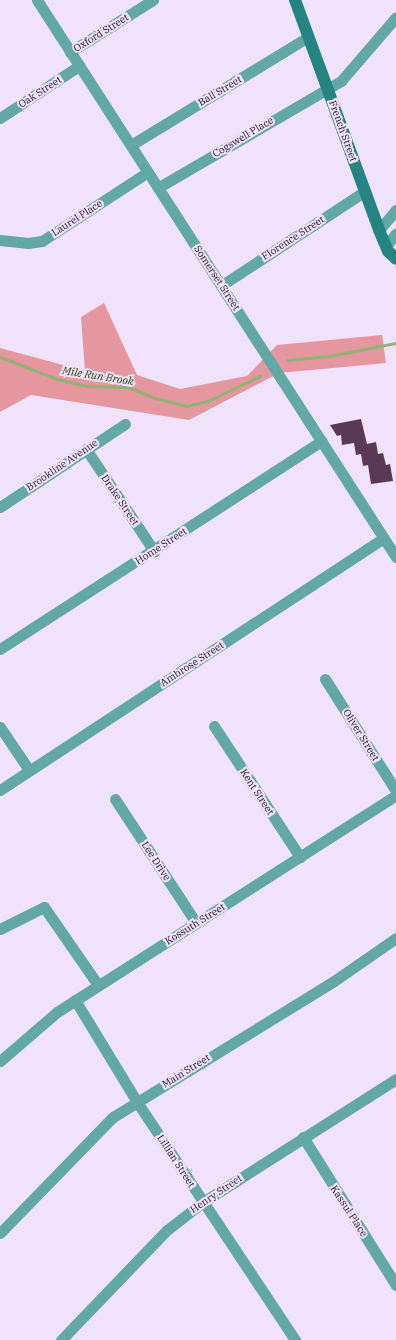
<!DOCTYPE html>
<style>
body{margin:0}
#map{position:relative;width:396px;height:1340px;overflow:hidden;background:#f1e2fb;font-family:"IBM Plex Serif",serif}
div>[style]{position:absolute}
.forest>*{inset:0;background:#e6969f}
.stream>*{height:3px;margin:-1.5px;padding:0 1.5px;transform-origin:1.5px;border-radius:1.5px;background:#8fb473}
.building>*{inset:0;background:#593954}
.street>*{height:11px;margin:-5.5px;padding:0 5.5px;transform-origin:5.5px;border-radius:5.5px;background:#62a8a5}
.secondary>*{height:12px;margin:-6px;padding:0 6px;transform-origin:6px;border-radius:6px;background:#248481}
span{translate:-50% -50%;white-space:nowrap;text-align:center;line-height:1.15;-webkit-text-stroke:4px #f1e2fb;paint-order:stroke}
.street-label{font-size:10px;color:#1f1524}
.water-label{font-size:11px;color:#274700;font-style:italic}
</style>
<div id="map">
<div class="forest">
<div style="clip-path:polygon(104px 303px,137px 375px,180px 389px,247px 376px,277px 345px,382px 335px,386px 363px,279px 373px,189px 420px,31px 395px,0 412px,0 348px,85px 371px,81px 317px)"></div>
</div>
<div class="stream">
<div style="left:0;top:357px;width:61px;rotate:21.1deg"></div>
<div style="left:57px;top:379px;width:32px;rotate:13deg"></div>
<div style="left:88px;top:386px;width:40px;rotate:1.4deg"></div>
<div style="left:128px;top:387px;width:29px;rotate:22deg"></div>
<div style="left:155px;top:398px;width:32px;rotate:14deg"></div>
<div style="left:186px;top:406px;width:23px;rotate:-13deg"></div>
<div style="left:208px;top:401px;width:58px;rotate:-25.7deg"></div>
<div style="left:287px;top:360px;width:42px;rotate:-5.4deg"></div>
<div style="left:329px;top:356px;width:68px;rotate:-11deg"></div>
</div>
<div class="building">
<div style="clip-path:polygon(361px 419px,367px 444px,376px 442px,378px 454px,383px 453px,386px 465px,390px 464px,393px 481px,371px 484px,368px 465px,363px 466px,361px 454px,356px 455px,354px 443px,342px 445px,341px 435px,337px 436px,330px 425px)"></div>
</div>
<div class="street">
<div style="left:37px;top:0;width:663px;rotate:57.2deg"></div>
<div style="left:70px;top:52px;width:98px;rotate:-32.1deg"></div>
<div style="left:0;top:118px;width:95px;rotate:-33.4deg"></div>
<div style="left:131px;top:145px;width:207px;rotate:-31.4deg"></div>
<div style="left:159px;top:187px;width:211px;rotate:-30.2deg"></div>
<div style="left:341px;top:81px;width:84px;rotate:-49.3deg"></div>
<div style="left:379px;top:230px;width:26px;rotate:-50deg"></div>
<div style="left:0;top:240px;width:28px;rotate:6deg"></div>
<div style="left:28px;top:243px;width:14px;rotate:-8deg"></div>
<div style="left:42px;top:241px;width:126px;rotate:-33.1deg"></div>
<div style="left:386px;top:246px;width:16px;rotate:-52deg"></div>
<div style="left:222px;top:285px;width:171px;rotate:-33.3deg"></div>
<div style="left:86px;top:449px;width:123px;rotate:56.3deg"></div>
<div style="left:0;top:507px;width:150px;rotate:-33.6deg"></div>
<div style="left:0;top:649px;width:383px;rotate:-32.9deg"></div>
<div style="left:325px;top:679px;width:133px;rotate:57.6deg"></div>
<div style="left:214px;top:726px;width:157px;rotate:56.7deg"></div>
<div style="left:0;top:727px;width:52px;rotate:56deg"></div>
<div style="left:0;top:790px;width:458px;rotate:-33.3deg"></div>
<div style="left:115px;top:799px;width:148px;rotate:56.8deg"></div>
<div style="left:0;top:929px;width:49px;rotate:-26.6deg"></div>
<div style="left:44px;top:907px;width:95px;rotate:55.3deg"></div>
<div style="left:75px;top:1000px;width:119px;rotate:58.7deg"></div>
<div style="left:137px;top:1102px;width:286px;rotate:56.4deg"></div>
<div style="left:0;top:1061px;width:75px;rotate:-40.7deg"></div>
<div style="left:57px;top:1012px;width:403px;rotate:-32.6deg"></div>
<div style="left:303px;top:1137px;width:175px;rotate:57.9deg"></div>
<div style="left:0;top:1233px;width:162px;rotate:-45.8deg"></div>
<div style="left:113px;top:1117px;width:259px;rotate:-31.6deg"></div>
<div style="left:334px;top:981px;width:75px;rotate:-34.7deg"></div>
<div style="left:61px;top:1340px;width:153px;rotate:-46.1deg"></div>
<div style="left:167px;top:1230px;width:46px;rotate:-37.9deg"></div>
<div style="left:203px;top:1202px;width:229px;rotate:-32.5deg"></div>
</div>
<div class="secondary">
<div style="left:295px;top:0;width:245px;rotate:69.9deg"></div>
<div style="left:379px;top:230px;width:23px;rotate:67deg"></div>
<div style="left:388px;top:251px;width:11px;rotate:45deg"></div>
</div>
<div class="street-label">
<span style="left:101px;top:33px;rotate:-32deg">Oxford Street</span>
<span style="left:220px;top:91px;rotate:-31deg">Ball Street</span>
<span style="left:40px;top:92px;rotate:-33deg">Oak Street</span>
<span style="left:343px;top:131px;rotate:70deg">French Street</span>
<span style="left:243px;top:137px;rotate:-31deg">Cogswell Place</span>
<span style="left:77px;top:218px;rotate:-33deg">Laurel Place</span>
<span style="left:293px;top:238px;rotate:-33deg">Florence Street</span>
<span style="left:217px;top:278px;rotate:57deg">Somerset Street</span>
<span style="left:62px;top:465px;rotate:-34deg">Brookline Avenue</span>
<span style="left:120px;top:500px;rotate:56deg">Drake Street</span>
<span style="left:161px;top:546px;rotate:-33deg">Home Street</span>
<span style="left:192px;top:664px;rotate:-33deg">Ambrose Street</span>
<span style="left:361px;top:735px;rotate:58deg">Oliver Street</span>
<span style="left:257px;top:792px;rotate:57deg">Kent Street</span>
<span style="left:156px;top:861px;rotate:57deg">Lee Drive</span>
<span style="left:195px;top:924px;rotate:-32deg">Kossuth Street</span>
<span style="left:186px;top:1071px;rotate:-32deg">Main Street</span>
<span style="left:176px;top:1161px;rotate:57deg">Lillian Street</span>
<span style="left:216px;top:1194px;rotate:-34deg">Henry Street</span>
<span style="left:349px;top:1211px;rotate:57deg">Kassul Place</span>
</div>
<div class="water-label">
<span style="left:98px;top:376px;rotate:9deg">Mile Run Brook</span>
</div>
</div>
